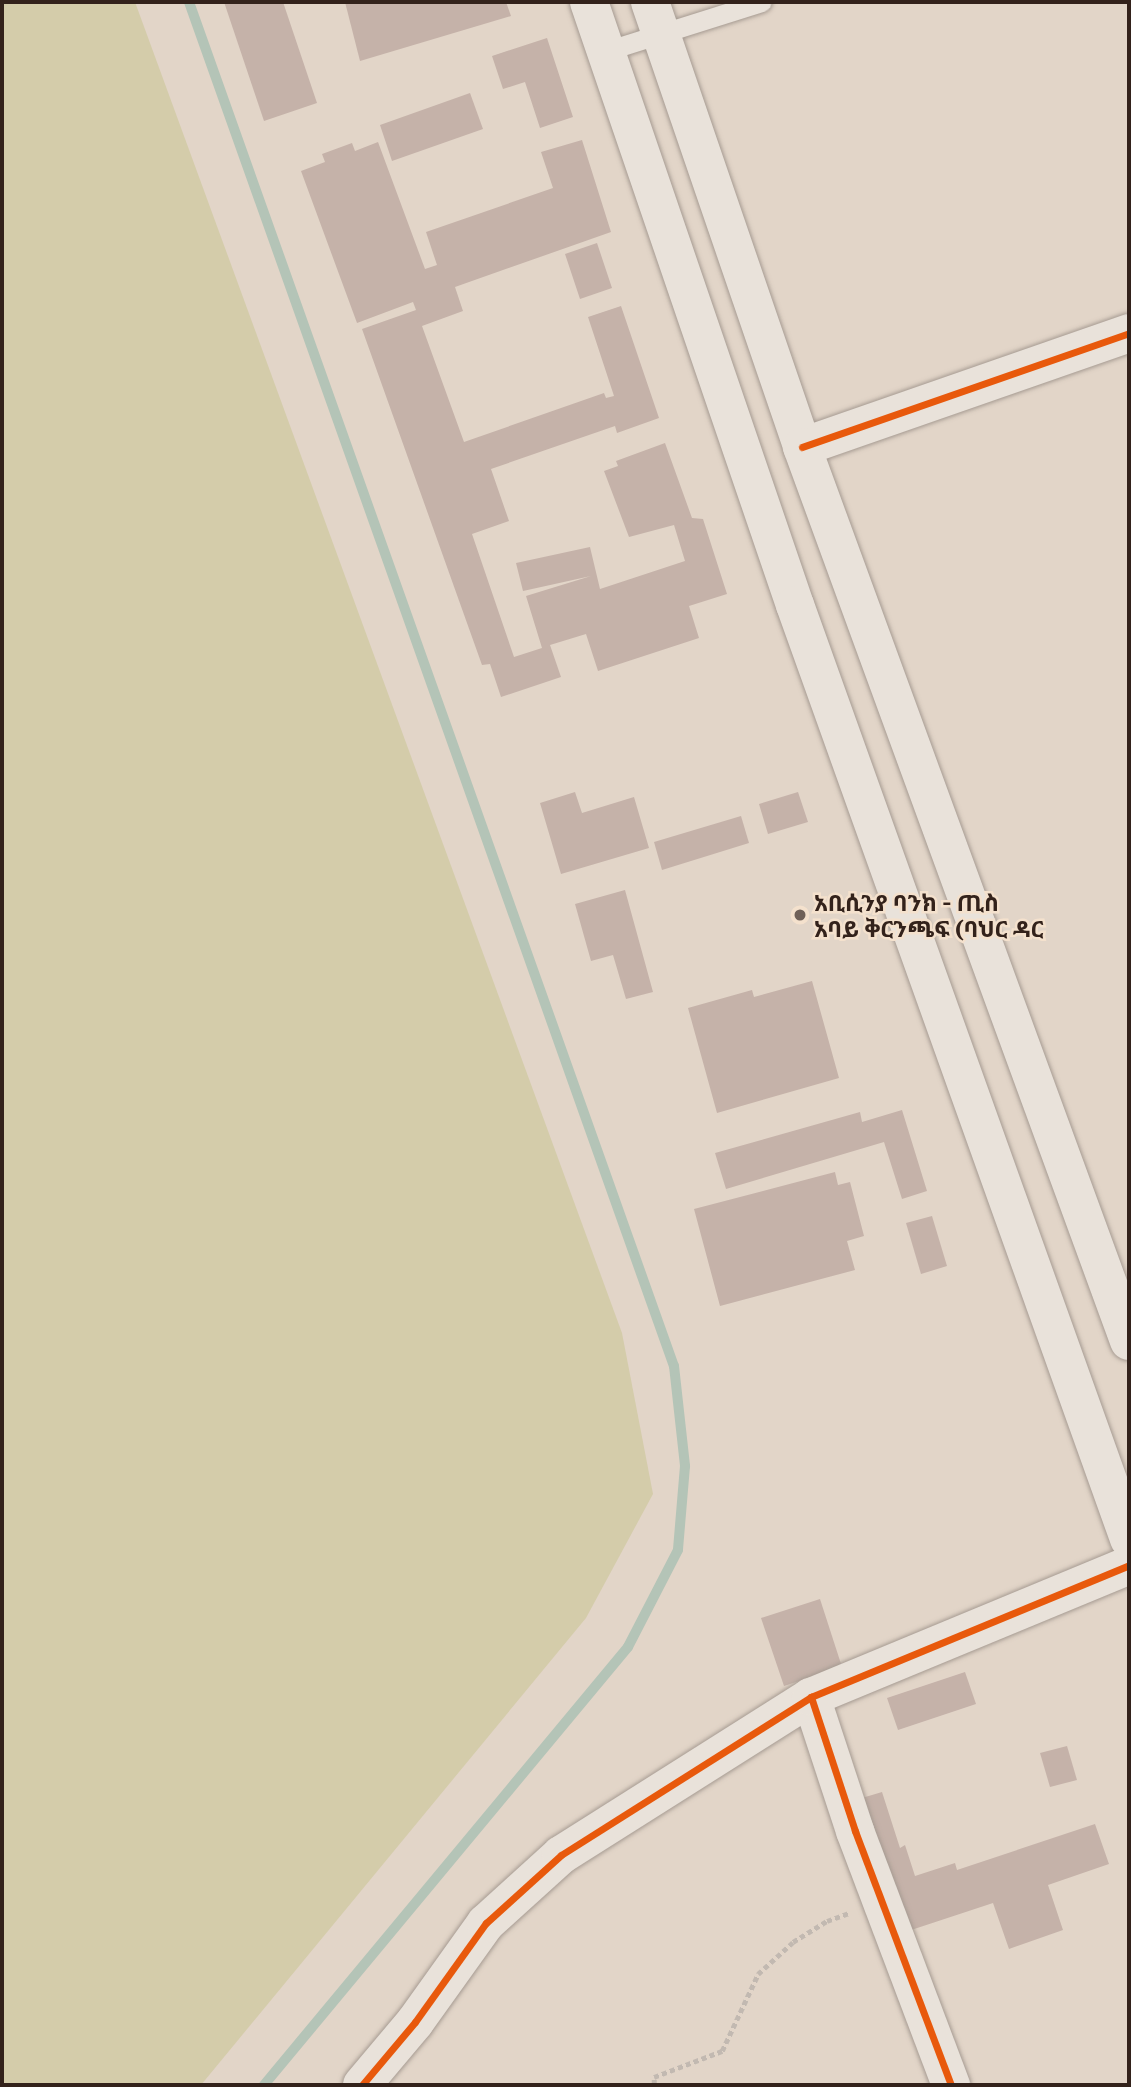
<!DOCTYPE html>
<meta charset="utf-8">
<style>
body{margin:0}
#map{position:relative;width:1131px;height:2087px;overflow:hidden;background:#e2d5c8;font-family:"IBM Plex Serif","Noto Sans Ethiopic",serif}
div>[style]{position:absolute}
.green>*{inset:0;background:#d4ccaa}
.stream>*{height:10px;margin:-5px;padding:0 5px;transform-origin:5px;border-radius:5px;background:#b4c4b7}
.building>*{inset:0;background:#c5b2a9}
.path>*{height:4.5px;margin-top:-2.25px;transform-origin:0;background:repeating-linear-gradient(90deg,#c2b9b1 0 5px,transparent 0 8.5px)}
.roads{filter:drop-shadow(0 0 2px #a69b92) drop-shadow(0 0 2px #a69b92)}
.lane>*{height:19px;margin:-9.5px;padding:0 9.5px;transform-origin:9.5px;border-radius:9.5px;background:#e9e2da}
.street>*{height:38px;margin:-19px;padding:0 19px;transform-origin:19px;border-radius:19px;background:#e9e2da}
.secondary>*{height:38px;margin:-19px;padding:0 19px;transform-origin:19px;border-radius:19px;background:#e9e2da}
.cycleway>*{height:7px;margin:-3.5px;padding:0 3.5px;transform-origin:3.5px;border-radius:3.5px;background:#e8590c}
.dots>*{width:19px;height:19px;translate:-50% -50%;box-sizing:border-box;border:4px solid #f4e1cd;border-radius:50%}
span{translate:-50% -50%;white-space:nowrap;text-align:center;line-height:1.15;-webkit-text-stroke:5px #f4e1cd;paint-order:stroke}
.poi-label{font-size:23px;color:#33221b;font-weight:700}
.left{translate:0 -50%;text-align:left}
.frame{position:absolute;inset:0;border:4px solid #33221b;pointer-events:none}
</style>
<div id="map">
<div class="green">
<div style="clip-path:polygon(2px 2px,135px 2px,622px 1333px,653px 1494px,586px 1618px,201px 2085px,2px 2085px)"></div>
</div>
<div class="stream">
<div style="left:189px;top:2px;width:1448px;rotate:70.43deg"></div>
<div style="left:674px;top:1366px;width:101px;rotate:83.7deg"></div>
<div style="left:685px;top:1466px;width:84px;rotate:94.8deg"></div>
<div style="left:678px;top:1550px;width:109px;rotate:117.3deg"></div>
<div style="left:628px;top:1647px;width:570px;rotate:129.73deg"></div>
</div>
<div class="building">
<div style="clip-path:polygon(224px 2px,283px 2px,317px 103px,264px 121px)"></div>
<div style="clip-path:polygon(345px 2px,506px 2px,511px 16px,360px 61px)"></div>
<div style="clip-path:polygon(547px 38px,573px 117px,540px 128px,525px 82px,503px 89px,492px 56px)"></div>
<div style="clip-path:polygon(470px 93px,483px 129px,392px 161px,380px 125px)"></div>
<div style="clip-path:polygon(582px 140px,611px 232px,455px 287px,463px 311px,422px 326px,464px 442px,604px 393px,606px 398px,614px 396px,588px 317px,621px 306px,659px 418px,617px 433px,615px 426px,491px 469px,509px 521px,472px 534px,514px 657px,542px 648px,526px 596px,591px 576px,523px 591px,516px 563px,590px 547px,600px 589px,685px 561px,674px 525px,629px 537px,604px 471px,618px 466px,616px 461px,665px 443px,692px 518px,703px 519px,727px 594px,689px 606px,699px 638px,598px 671px,586px 634px,550px 645px,561px 677px,501px 697px,490px 664px,482px 665px,362px 329px,416px 310px,413px 302px,357px 323px,301px 171px,325px 162px,322px 154px,352px 143px,355px 151px,378px 142px,425px 269px,437px 265px,426px 232px,553px 188px,541px 152px)"></div>
<div style="clip-path:polygon(597px 243px,612px 288px,580px 299px,565px 254px)"></div>
<div style="clip-path:polygon(575px 792px,582px 813px,634px 797px,649px 848px,561px 874px,540px 803px)"></div>
<div style="clip-path:polygon(798px 792px,808px 822px,768px 834px,759px 804px)"></div>
<div style="clip-path:polygon(741px 816px,749px 843px,662px 870px,654px 842px)"></div>
<div style="clip-path:polygon(625px 890px,653px 992px,626px 999px,613px 955px,591px 961px,575px 904px)"></div>
<div style="clip-path:polygon(812px 981px,839px 1078px,717px 1113px,688px 1008px,752px 990px,754px 997px)"></div>
<div style="clip-path:polygon(902px 1110px,927px 1191px,902px 1199px,884px 1142px,726px 1189px,715px 1153px,860px 1112px,862px 1122px)"></div>
<div style="clip-path:polygon(835px 1172px,838px 1185px,850px 1182px,864px 1236px,847px 1241px,855px 1270px,720px 1306px,694px 1209px)"></div>
<div style="clip-path:polygon(932px 1216px,947px 1266px,921px 1274px,906px 1223px)"></div>
<div style="clip-path:polygon(820px 1599px,842px 1667px,784px 1686px,761px 1618px)"></div>
<div style="clip-path:polygon(965px 1672px,976px 1704px,898px 1730px,887px 1698px)"></div>
<div style="clip-path:polygon(1067px 1746px,1077px 1780px,1050px 1787px,1040px 1753px)"></div>
<div style="clip-path:polygon(882px 1792px,900px 1848px,905px 1845px,915px 1876px,955px 1863px,957px 1870px,1095px 1824px,1109px 1864px,1048px 1885px,1063px 1930px,1009px 1949px,993px 1903px,896px 1935px,852px 1801px)"></div>
</div>
<div class="path">
<div style="left:654px;top:2085px;width:8px;rotate:-90deg"></div>
<div style="left:654px;top:2077px;width:73px;rotate:-20.9deg"></div>
<div style="left:722px;top:2051px;width:85px;rotate:-64.9deg"></div>
<div style="left:758px;top:1974px;width:47px;rotate:-42.4deg"></div>
<div style="left:793px;top:1942px;width:40px;rotate:-32deg"></div>
<div style="left:827px;top:1921px;width:23px;rotate:-20deg"></div>
</div>
<div class="roads">
<div class="lane">
<div style="left:606px;top:51px;width:163px;rotate:-17.5deg"></div>
</div>
<div class="street">
<div style="left:802px;top:447px;width:346px;rotate:-19.2deg"></div>
<div style="left:811px;top:1697px;width:141px;rotate:71.8deg"></div>
<div style="left:855px;top:1831px;width:272px;rotate:69.3deg"></div>
<div style="left:362px;top:2085px;width:82px;rotate:-49.9deg"></div>
<div style="left:415px;top:2022px;width:122px;rotate:-54.4deg"></div>
<div style="left:486px;top:1923px;width:101px;rotate:-42.2deg"></div>
<div style="left:561px;top:1855px;width:296px;rotate:-32.3deg"></div>
<div style="left:811px;top:1697px;width:344px;rotate:-22.5deg"></div>
</div>
<div class="secondary">
<div style="left:589px;top:2px;width:637px;rotate:71.14deg"></div>
<div style="left:795px;top:605px;width:992px;rotate:70.32deg"></div>
<div style="left:650px;top:2px;width:470px;rotate:71.1deg"></div>
<div style="left:802px;top:447px;width:952px;rotate:69.91deg"></div>
</div>
</div>
<div class="cycleway">
<div style="left:802px;top:447px;width:346px;rotate:-19.2deg"></div>
<div style="left:811px;top:1697px;width:141px;rotate:71.8deg"></div>
<div style="left:855px;top:1831px;width:272px;rotate:69.3deg"></div>
<div style="left:362px;top:2085px;width:82px;rotate:-49.9deg"></div>
<div style="left:415px;top:2022px;width:122px;rotate:-54.4deg"></div>
<div style="left:486px;top:1923px;width:101px;rotate:-42.2deg"></div>
<div style="left:561px;top:1855px;width:296px;rotate:-32.3deg"></div>
<div style="left:811px;top:1697px;width:344px;rotate:-22.5deg"></div>
</div>
<div class="dots">
<div style="left:800px;top:915px;background:#706158"></div>
</div>
<div class="poi-label">
<span class="left" style="left:814px;top:915px">አቢሲንያ ባንክ - ጢስ<br>አባይ ቅርንጫፍ (ባህር ዳር</span>
</div>
<div class="frame"></div>
</div>
